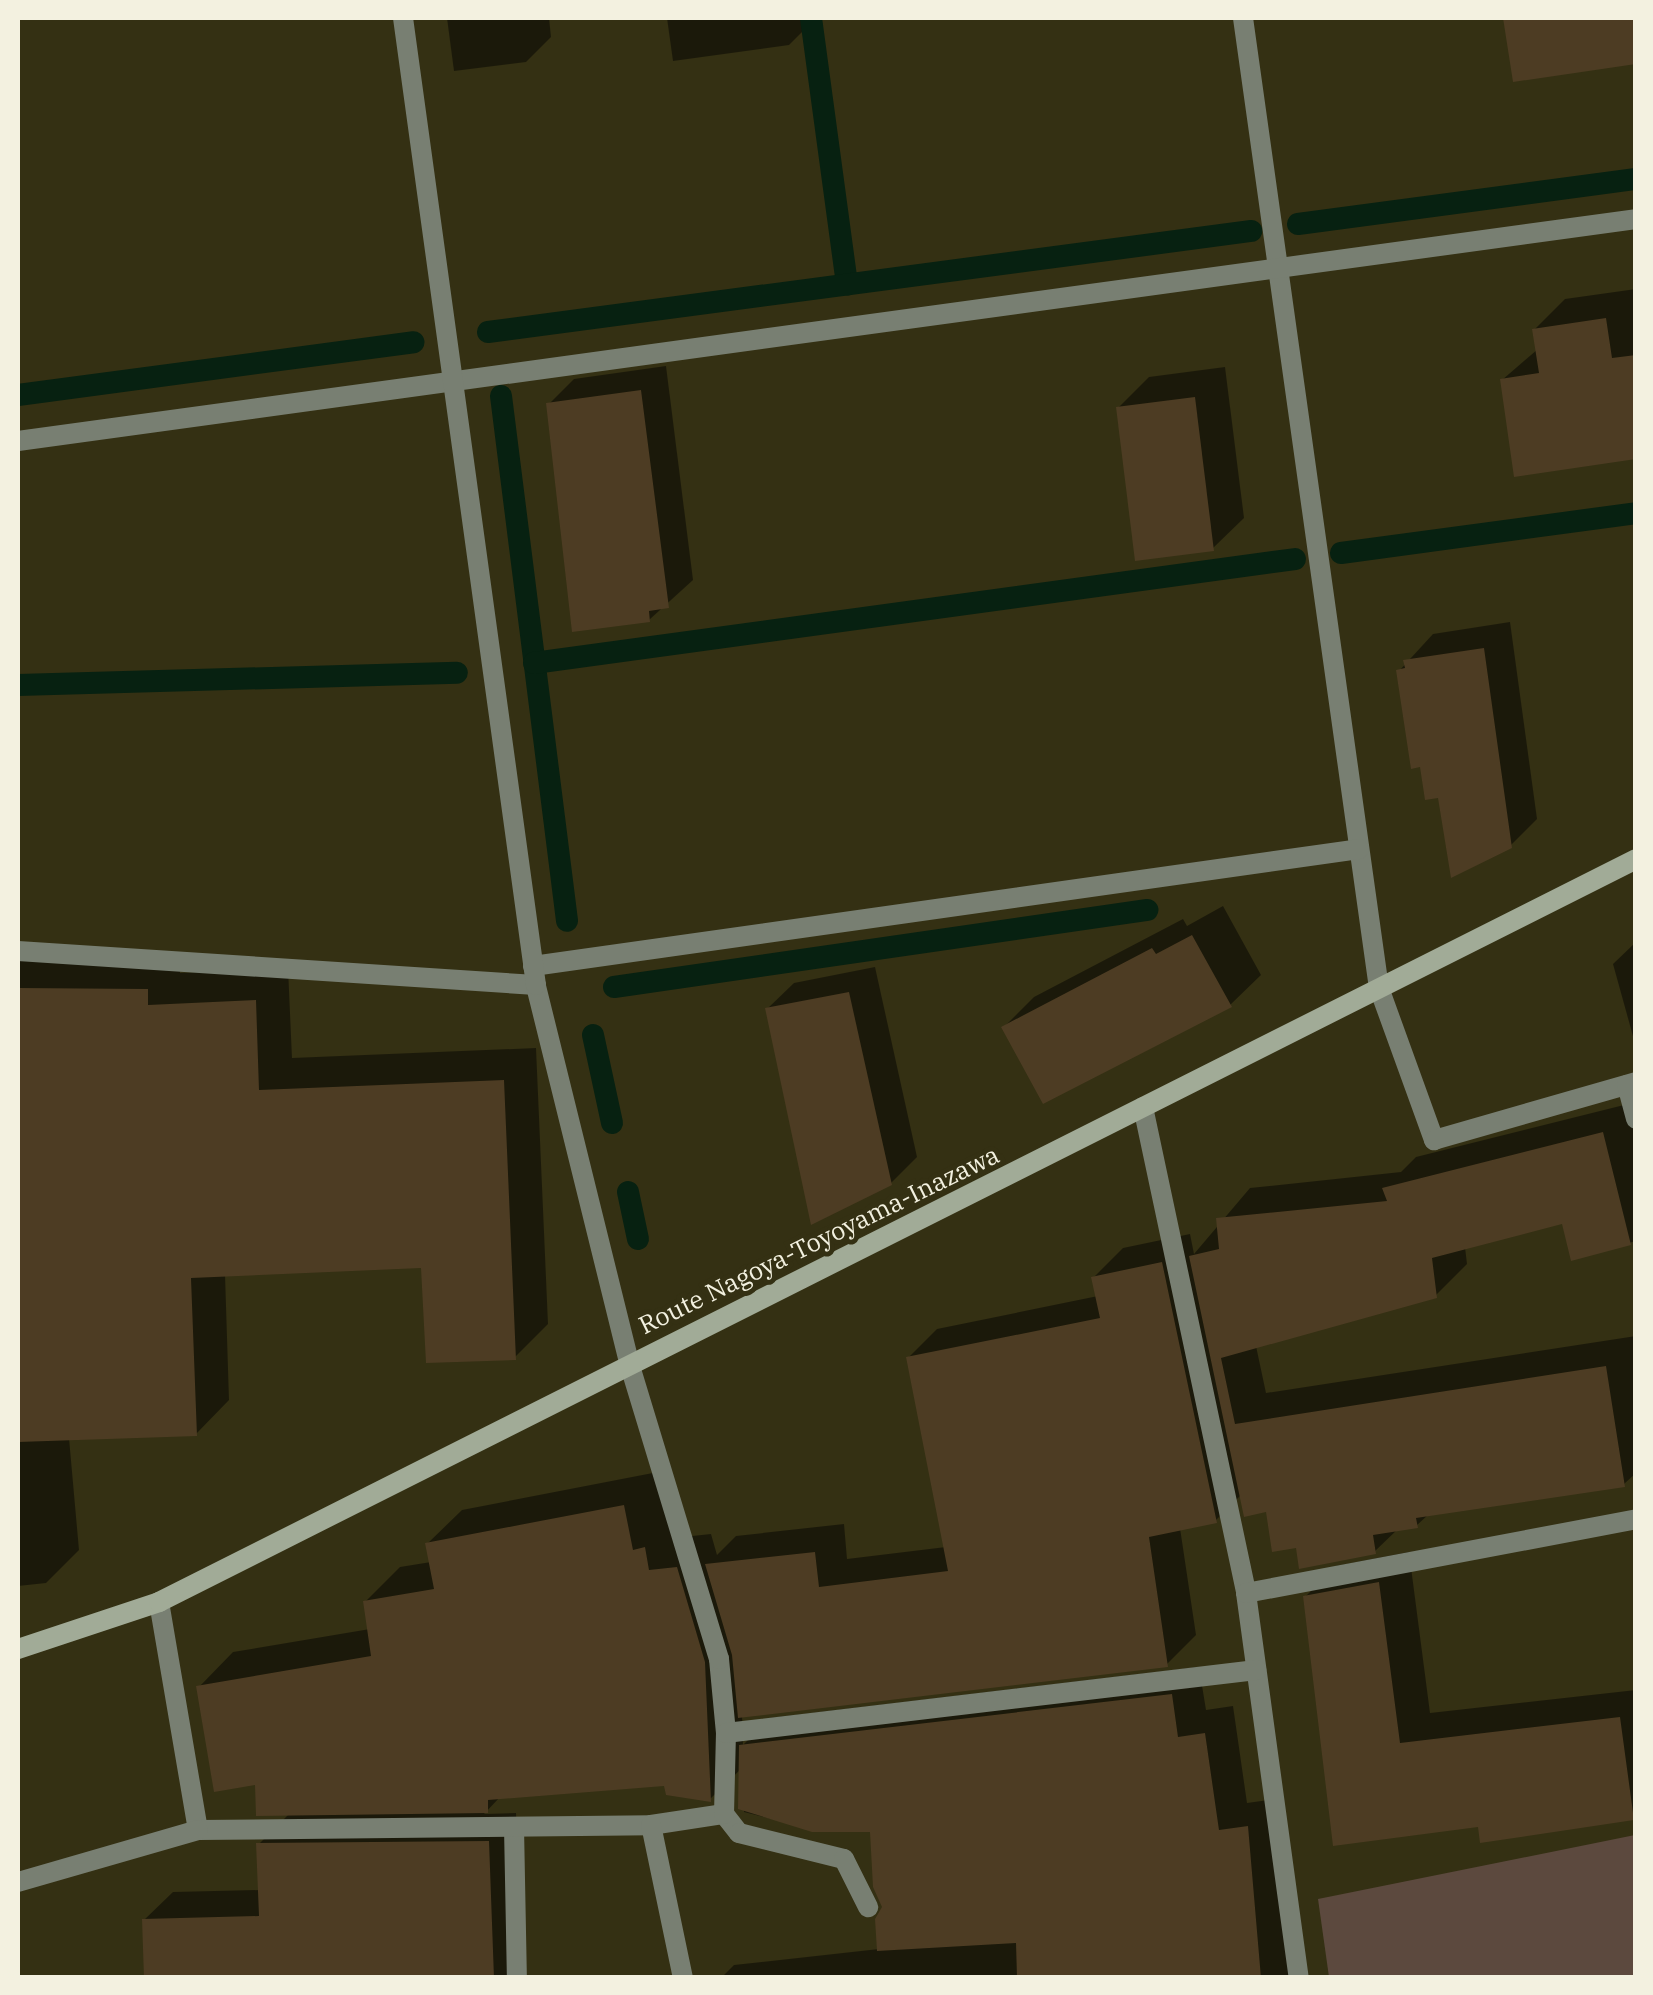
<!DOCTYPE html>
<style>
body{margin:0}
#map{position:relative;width:1653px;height:1995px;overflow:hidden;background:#343013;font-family:"IBM Plex Serif",serif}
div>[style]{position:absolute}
.green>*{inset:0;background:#5c493e}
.shadow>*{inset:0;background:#0007}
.stream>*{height:22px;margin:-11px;padding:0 11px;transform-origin:11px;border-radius:11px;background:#072111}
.building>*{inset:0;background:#4d3c23}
.lane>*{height:20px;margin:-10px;padding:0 10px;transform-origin:10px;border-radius:10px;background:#787f72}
.street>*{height:20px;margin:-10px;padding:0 10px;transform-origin:10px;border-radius:10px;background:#787f72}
.secondary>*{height:20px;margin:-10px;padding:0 10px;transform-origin:10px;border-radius:10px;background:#a1ab97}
span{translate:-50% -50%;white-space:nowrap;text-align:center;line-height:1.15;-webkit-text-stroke:10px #343013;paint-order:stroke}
.street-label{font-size:25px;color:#f3f1e0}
.frame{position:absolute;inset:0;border:20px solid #f3f1e0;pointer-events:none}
</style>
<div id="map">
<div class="green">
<div style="clip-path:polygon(1635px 1835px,1635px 1977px,1329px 1977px,1318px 1899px)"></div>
</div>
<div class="shadow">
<div style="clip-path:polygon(447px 18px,549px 18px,551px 37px,526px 62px,454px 71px)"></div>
<div style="clip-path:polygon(667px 18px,814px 18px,814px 20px,789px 45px,673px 61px)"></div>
<div style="clip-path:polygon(1506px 18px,1636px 18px,1636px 57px,1515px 79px)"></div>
<div style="clip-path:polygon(1636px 289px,1636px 456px,1502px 380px,1538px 349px,1534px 330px,1565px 299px)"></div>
<div style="clip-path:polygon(666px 366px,693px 580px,649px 620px,549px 404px,574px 379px)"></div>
<div style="clip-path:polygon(1225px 367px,1244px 518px,1213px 548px,1118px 408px,1149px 377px)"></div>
<div style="clip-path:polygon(1510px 622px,1537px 819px,1510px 846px,1441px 795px,1399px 671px,1433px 634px)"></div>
<div style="clip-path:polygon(1223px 906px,1261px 975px,1230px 1005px,1004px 1027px,1034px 997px,1183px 919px,1187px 926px)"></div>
<div style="clip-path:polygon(1636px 942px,1636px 1047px,1613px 964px)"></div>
<div style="clip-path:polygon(180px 957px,180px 973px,288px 968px,292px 1058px,536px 1048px,548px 1324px,515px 1357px,423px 1266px,225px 1274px,229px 1400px,196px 1434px,69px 1438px,79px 1550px,46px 1583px,18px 1586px,18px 960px)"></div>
<div style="clip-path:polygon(875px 967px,917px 1157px,891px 1183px,767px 1009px,794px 983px)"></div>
<div style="clip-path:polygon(1636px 1102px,1636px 1241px,1573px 1258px,1564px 1221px,1465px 1247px,1467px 1264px,1435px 1296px,1256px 1346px,1266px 1393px,1636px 1336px,1636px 1473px,1624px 1484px,1429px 1514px,1416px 1526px,1398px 1529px,1374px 1552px,1298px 1545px,1268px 1509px,1242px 1494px,1216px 1520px,1180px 1528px,1196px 1635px,1167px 1664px,742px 1715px,743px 1745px,770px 1718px,1199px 1667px,1206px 1710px,1233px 1706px,1247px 1803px,1276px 1799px,1291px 1978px,721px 1978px,734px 1965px,879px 1949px,884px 1907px,873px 1830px,812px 1829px,744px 1812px,743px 1767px,710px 1799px,666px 1783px,501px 1796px,484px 1814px,516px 1813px,522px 1978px,146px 1978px,144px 1920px,173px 1892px,260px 1890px,259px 1844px,290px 1813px,257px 1782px,199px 1687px,233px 1652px,370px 1629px,365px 1602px,400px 1567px,431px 1562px,427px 1544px,462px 1510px,658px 1472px,683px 1537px,711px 1534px,717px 1555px,736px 1536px,844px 1524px,847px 1559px,946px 1547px,908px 1358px,937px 1329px,1098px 1296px,1094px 1277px,1123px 1248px,1190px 1234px,1194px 1254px,1250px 1188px,1401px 1172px,1416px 1157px)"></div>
<div style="clip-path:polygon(1409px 1552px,1430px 1713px,1636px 1690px,1633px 1818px,1480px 1824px,1335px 1843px,1305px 1597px,1336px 1566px)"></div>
</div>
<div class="stream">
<div style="left:811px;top:18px;width:269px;rotate:82.3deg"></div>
<div style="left:1298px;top:224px;width:341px;rotate:-7.6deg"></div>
<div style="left:488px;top:332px;width:770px;rotate:-7.54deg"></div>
<div style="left:18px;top:395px;width:399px;rotate:-7.6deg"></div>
<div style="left:501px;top:396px;width:529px;rotate:82.83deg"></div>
<div style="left:1341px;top:553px;width:298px;rotate:-7.7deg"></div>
<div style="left:534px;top:663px;width:768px;rotate:-7.78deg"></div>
<div style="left:18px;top:685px;width:439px;rotate:-1.6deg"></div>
<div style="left:614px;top:987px;width:539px;rotate:-8.22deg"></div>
<div style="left:593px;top:1035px;width:90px;rotate:77.8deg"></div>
<div style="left:628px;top:1192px;width:48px;rotate:78deg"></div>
</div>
<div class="building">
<div style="clip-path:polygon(1503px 18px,1636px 18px,1636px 64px,1513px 82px)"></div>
<div style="clip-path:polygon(1606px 318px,1612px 358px,1636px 355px,1636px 459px,1514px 477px,1500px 379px,1539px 373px,1532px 329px)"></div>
<div style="clip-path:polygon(641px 390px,669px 608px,649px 611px,650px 622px,572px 632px,546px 403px)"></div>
<div style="clip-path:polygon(1195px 397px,1214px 551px,1135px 561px,1116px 407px)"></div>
<div style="clip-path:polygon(1484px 648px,1512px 848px,1451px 878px,1438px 798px,1425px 800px,1420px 767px,1411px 769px,1396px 670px,1405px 668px,1403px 660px)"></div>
<div style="clip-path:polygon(1192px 935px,1232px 1007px,1043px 1104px,1001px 1027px,1152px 948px,1156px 954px)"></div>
<div style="clip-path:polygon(18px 988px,148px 989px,148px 1005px,256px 1000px,259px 1090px,504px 1080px,516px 1360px,426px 1363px,421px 1268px,191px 1278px,197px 1436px,18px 1442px)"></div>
<div style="clip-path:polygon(849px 992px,892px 1185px,811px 1225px,765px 1008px)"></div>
<div style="clip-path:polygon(1603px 1132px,1631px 1245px,1571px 1261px,1562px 1224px,1432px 1258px,1437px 1298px,1221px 1358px,1235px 1424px,1606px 1366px,1625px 1487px,1416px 1518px,1418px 1528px,1373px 1535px,1376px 1554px,1299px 1569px,1296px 1548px,1272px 1552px,1266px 1512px,1244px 1517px,1189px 1256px,1219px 1249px,1216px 1218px,1387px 1201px,1382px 1188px)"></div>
<div style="clip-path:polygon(1162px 1262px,1217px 1523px,1149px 1537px,1168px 1667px,738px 1718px,732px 1655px,705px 1564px,815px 1552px,819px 1587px,948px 1571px,906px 1357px,1100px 1318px,1091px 1277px)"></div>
<div style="clip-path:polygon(624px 1505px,633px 1550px,645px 1547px,649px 1570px,677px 1567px,705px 1662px,711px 1802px,666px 1795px,664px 1786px,488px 1800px,488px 1813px,256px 1816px,255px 1785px,214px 1792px,196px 1686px,371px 1656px,363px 1601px,434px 1589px,425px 1543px)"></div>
<div style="clip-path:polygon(1379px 1582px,1400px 1743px,1620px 1717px,1634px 1820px,1480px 1843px,1478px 1827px,1333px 1846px,1303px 1596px)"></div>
<div style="clip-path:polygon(1172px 1694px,1178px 1737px,1205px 1733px,1219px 1830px,1248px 1826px,1261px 1978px,1017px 1978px,1016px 1943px,877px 1951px,875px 1919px,882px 1907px,873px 1887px,870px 1832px,812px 1832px,738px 1809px,739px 1745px)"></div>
<div style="clip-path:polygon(489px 1841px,494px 1978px,144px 1978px,142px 1919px,259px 1916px,256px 1843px)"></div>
</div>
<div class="lane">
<div style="left:724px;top:1814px;width:24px;rotate:52deg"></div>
<div style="left:739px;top:1833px;width:108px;rotate:13.9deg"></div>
<div style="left:844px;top:1859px;width:54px;rotate:63.4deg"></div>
<div style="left:514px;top:1827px;width:151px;rotate:88.9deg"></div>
</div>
<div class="street">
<div style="left:1243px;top:18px;width:979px;rotate:82.02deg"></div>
<div style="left:1379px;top:988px;width:162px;rotate:70.1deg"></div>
<div style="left:1434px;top:1140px;width:210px;rotate:-16deg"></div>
<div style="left:18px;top:441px;width:1633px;rotate:-7.81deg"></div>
<div style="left:18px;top:951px;width:519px;rotate:3.76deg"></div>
<div style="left:533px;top:966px;width:834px;rotate:-8.06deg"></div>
<div style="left:1627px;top:1085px;width:35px;rotate:75deg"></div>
<div style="left:1143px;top:1107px;width:497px;rotate:78deg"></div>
<div style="left:1246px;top:1593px;width:389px;rotate:82.2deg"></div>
<div style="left:1246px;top:1593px;width:397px;rotate:-10.7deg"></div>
<div style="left:159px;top:1602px;width:231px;rotate:80.3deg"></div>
<div style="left:198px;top:1830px;width:453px;rotate:-0.6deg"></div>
<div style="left:651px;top:1825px;width:74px;rotate:-8.6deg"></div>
<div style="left:724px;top:1814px;width:81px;rotate:-88.6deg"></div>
<div style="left:726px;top:1733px;width:74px;rotate:-95.4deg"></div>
<div style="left:719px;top:1659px;width:310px;rotate:-106.9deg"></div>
<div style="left:629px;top:1362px;width:388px;rotate:-103.9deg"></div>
<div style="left:536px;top:985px;width:976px;rotate:-97.83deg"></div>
<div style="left:726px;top:1733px;width:534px;rotate:-6.78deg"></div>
<div style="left:651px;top:1825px;width:156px;rotate:78.2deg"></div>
<div style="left:18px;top:1882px;width:187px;rotate:-16.1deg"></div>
</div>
<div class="secondary">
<div style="left:18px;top:1649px;width:149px;rotate:-18.4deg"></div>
<div style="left:159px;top:1602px;width:1653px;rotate:-26.7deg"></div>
</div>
<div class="street-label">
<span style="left:819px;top:1240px;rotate:-26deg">Route Nagoya-Toyoyama-Inazawa</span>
</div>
<div class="frame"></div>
</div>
